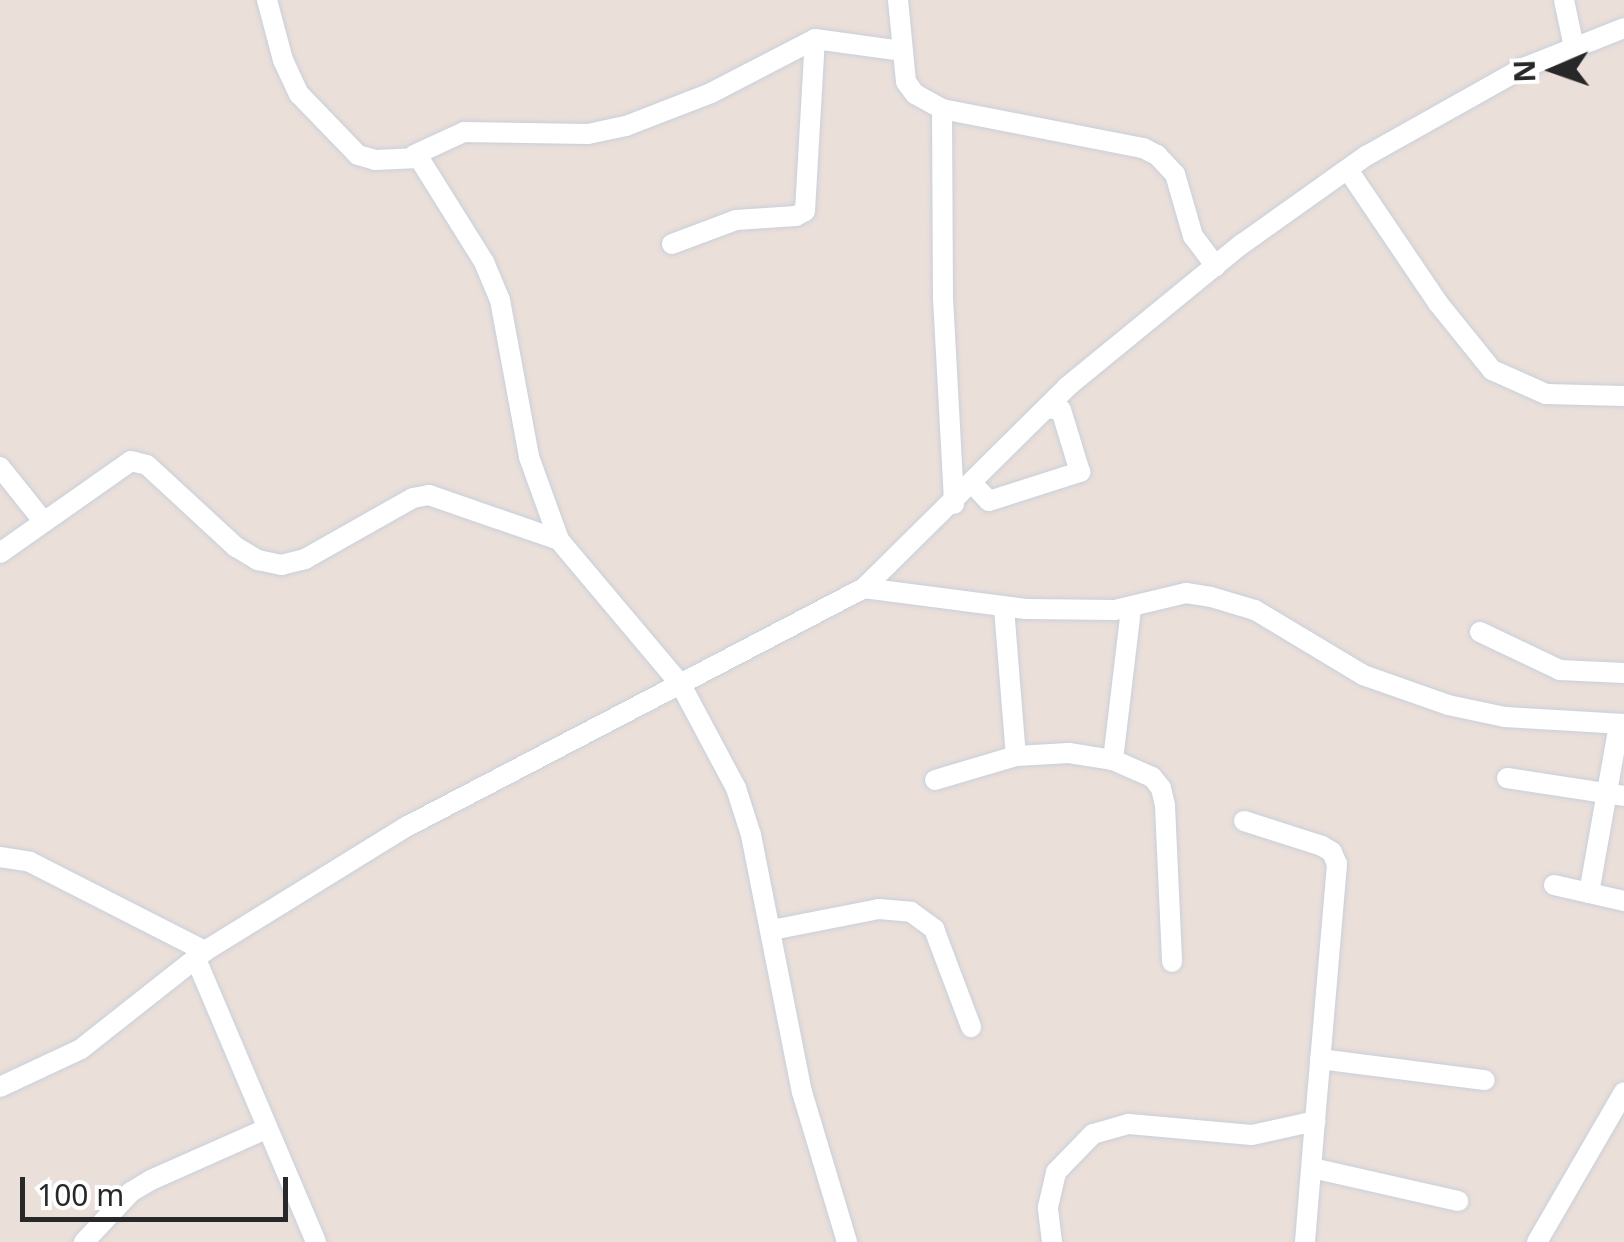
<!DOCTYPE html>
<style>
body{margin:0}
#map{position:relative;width:1624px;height:1242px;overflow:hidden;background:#ebdfd9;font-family:"Noto Sans",sans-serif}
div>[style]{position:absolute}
.roads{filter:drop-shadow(0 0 2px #c8d0da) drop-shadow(0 0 2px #c8d0da)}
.street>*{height:20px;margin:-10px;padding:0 10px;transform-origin:10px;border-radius:10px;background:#fff}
span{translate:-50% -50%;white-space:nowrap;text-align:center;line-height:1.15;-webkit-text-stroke:9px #fff;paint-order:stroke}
.north{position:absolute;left:1504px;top:20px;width:100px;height:100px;-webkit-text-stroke:8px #fff;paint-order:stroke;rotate:268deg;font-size:28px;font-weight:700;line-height:40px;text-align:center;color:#282828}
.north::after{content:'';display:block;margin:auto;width:35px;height:45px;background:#282828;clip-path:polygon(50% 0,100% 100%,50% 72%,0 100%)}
.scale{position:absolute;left:20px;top:1177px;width:268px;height:45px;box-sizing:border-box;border:5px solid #282828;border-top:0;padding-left:12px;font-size:30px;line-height:35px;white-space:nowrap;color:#282828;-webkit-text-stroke:8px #fff;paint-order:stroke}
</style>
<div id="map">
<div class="roads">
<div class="street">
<div style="left:267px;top:0;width:62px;rotate:75.1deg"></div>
<div style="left:283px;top:60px;width:38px;rotate:65deg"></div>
<div style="left:299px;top:94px;width:85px;rotate:46deg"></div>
<div style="left:358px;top:155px;width:18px;rotate:16deg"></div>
<div style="left:375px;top:160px;width:44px;rotate:-2.6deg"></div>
<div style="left:419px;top:158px;width:123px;rotate:58deg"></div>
<div style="left:484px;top:262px;width:41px;rotate:67.2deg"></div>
<div style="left:500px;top:300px;width:160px;rotate:79.5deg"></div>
<div style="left:529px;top:457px;width:88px;rotate:70.1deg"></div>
<div style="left:559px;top:540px;width:189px;rotate:49.9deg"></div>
<div style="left:681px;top:685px;width:117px;rotate:61.9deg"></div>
<div style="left:736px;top:788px;width:49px;rotate:72.3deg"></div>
<div style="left:751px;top:835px;width:262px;rotate:78.8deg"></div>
<div style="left:802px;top:1092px;width:157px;rotate:73.3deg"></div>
<div style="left:898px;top:0;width:82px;rotate:84.4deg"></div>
<div style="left:906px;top:82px;width:15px;rotate:53deg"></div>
<div style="left:915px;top:94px;width:31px;rotate:29deg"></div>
<div style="left:942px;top:109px;width:205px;rotate:11deg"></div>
<div style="left:1143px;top:148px;width:16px;rotate:27deg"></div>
<div style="left:1157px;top:155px;width:26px;rotate:47deg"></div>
<div style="left:1175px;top:174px;width:65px;rotate:73.8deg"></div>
<div style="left:1193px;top:236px;width:38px;rotate:53deg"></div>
<div style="left:1564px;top:0;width:48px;rotate:78deg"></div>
<div style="left:942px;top:109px;width:189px;rotate:89.7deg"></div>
<div style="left:943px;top:298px;width:206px;rotate:86.9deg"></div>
<div style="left:414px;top:155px;width:55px;rotate:-24.7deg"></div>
<div style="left:464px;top:132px;width:124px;rotate:0.9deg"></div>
<div style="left:588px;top:134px;width:39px;rotate:-12deg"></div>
<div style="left:626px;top:126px;width:91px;rotate:-21.2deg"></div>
<div style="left:711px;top:93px;width:117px;rotate:-27.4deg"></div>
<div style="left:815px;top:39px;width:87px;rotate:7.9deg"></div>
<div style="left:1348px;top:170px;width:161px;rotate:55.9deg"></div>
<div style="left:1438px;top:303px;width:86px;rotate:51.1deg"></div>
<div style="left:1492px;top:370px;width:59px;rotate:24deg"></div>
<div style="left:1546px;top:394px;width:78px;rotate:1.5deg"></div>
<div style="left:672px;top:244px;width:68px;rotate:-20.6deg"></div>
<div style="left:736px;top:220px;width:60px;rotate:-3.8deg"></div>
<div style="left:796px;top:216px;width:10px;rotate:-29deg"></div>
<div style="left:805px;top:211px;width:172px;rotate:-86.7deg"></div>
<div style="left:0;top:467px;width:70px;rotate:51.3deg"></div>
<div style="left:973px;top:484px;width:23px;rotate:47deg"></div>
<div style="left:989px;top:501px;width:96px;rotate:-17.7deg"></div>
<div style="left:1080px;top:472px;width:65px;rotate:-107deg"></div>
<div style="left:1061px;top:410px;width:14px;rotate:-172deg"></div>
<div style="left:0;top:553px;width:160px;rotate:-35.1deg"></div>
<div style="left:131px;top:461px;width:16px;rotate:14deg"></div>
<div style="left:147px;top:465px;width:121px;rotate:42.7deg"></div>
<div style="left:236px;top:547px;width:26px;rotate:31deg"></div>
<div style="left:258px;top:560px;width:24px;rotate:12deg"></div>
<div style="left:281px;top:565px;width:25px;rotate:-14deg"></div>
<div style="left:305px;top:559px;width:124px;rotate:-29.5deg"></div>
<div style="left:413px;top:498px;width:16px;rotate:-11deg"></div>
<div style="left:429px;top:495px;width:138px;rotate:19.1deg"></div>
<div style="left:864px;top:588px;width:163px;rotate:7.4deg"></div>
<div style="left:1026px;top:609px;width:89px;rotate:0.6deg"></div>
<div style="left:1115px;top:610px;width:73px;rotate:-13.5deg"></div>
<div style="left:1186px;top:593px;width:25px;rotate:9deg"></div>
<div style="left:1211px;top:597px;width:46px;rotate:16.5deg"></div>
<div style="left:1255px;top:610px;width:126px;rotate:31deg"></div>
<div style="left:1363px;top:675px;width:90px;rotate:19.4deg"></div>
<div style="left:1448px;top:705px;width:58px;rotate:11.9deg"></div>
<div style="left:1505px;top:717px;width:119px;rotate:3.4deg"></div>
<div style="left:1004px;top:608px;width:148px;rotate:85.4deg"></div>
<div style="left:1480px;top:632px;width:89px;rotate:25.4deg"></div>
<div style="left:1560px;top:670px;width:64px;rotate:2.7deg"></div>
<div style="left:1113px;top:760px;width:153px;rotate:-83.2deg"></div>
<div style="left:1507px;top:778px;width:118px;rotate:8.7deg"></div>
<div style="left:935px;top:780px;width:84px;rotate:-16.5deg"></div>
<div style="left:1016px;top:756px;width:53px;rotate:-3.2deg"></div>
<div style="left:1069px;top:753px;width:45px;rotate:9deg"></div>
<div style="left:1113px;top:760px;width:43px;rotate:23.6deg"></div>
<div style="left:1152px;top:777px;width:14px;rotate:51deg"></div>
<div style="left:1161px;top:788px;width:18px;rotate:77deg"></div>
<div style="left:1165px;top:806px;width:156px;rotate:87.4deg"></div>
<div style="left:0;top:857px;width:30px;rotate:9deg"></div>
<div style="left:30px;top:862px;width:196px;rotate:27deg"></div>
<div style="left:1554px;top:885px;width:72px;rotate:12.9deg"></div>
<div style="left:1589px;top:893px;width:172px;rotate:-79.9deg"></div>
<div style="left:772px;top:930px;width:109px;rotate:-11.1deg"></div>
<div style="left:879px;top:909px;width:32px;rotate:5deg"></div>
<div style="left:911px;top:912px;width:29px;rotate:36deg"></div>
<div style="left:934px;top:929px;width:105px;rotate:69.3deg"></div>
<div style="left:196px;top:959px;width:307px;rotate:67deg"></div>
<div style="left:1320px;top:1059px;width:166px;rotate:7.3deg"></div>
<div style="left:0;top:1087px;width:89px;rotate:-25.1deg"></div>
<div style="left:81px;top:1049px;width:158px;rotate:-38.3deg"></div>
<div style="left:205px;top:951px;width:234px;rotate:-31.7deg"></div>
<div style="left:404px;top:828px;width:519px;rotate:-27.55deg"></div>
<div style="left:864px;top:588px;width:286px;rotate:-44.7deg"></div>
<div style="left:1067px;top:387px;width:226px;rotate:-39.3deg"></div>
<div style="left:1242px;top:244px;width:152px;rotate:-35.4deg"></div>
<div style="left:1366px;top:156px;width:180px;rotate:-29.3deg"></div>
<div style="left:1523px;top:68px;width:109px;rotate:-21.6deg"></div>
<div style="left:1312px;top:1168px;width:150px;rotate:12.7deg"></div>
<div style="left:84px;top:1242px;width:69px;rotate:-46.8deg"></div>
<div style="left:131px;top:1192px;width:23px;rotate:-31deg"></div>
<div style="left:151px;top:1180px;width:126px;rotate:-23.9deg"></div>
<div style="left:1052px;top:1242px;width:35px;rotate:-97deg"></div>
<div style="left:1048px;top:1207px;width:36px;rotate:-77deg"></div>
<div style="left:1056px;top:1172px;width:53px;rotate:-45.8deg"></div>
<div style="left:1093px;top:1134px;width:37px;rotate:-16deg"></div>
<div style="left:1129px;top:1124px;width:123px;rotate:5.1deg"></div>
<div style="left:1252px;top:1135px;width:65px;rotate:-12.5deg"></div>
<div style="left:1315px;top:1121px;width:258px;rotate:-85.1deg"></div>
<div style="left:1337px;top:864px;width:13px;rotate:-113deg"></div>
<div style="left:1332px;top:852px;width:12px;rotate:-149deg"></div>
<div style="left:1322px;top:846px;width:82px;rotate:-162.2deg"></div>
<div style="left:1305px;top:1242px;width:121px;rotate:-85.3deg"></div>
<div style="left:1537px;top:1242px;width:173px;rotate:-59.9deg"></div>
</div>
</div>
<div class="north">N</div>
<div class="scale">100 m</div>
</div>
